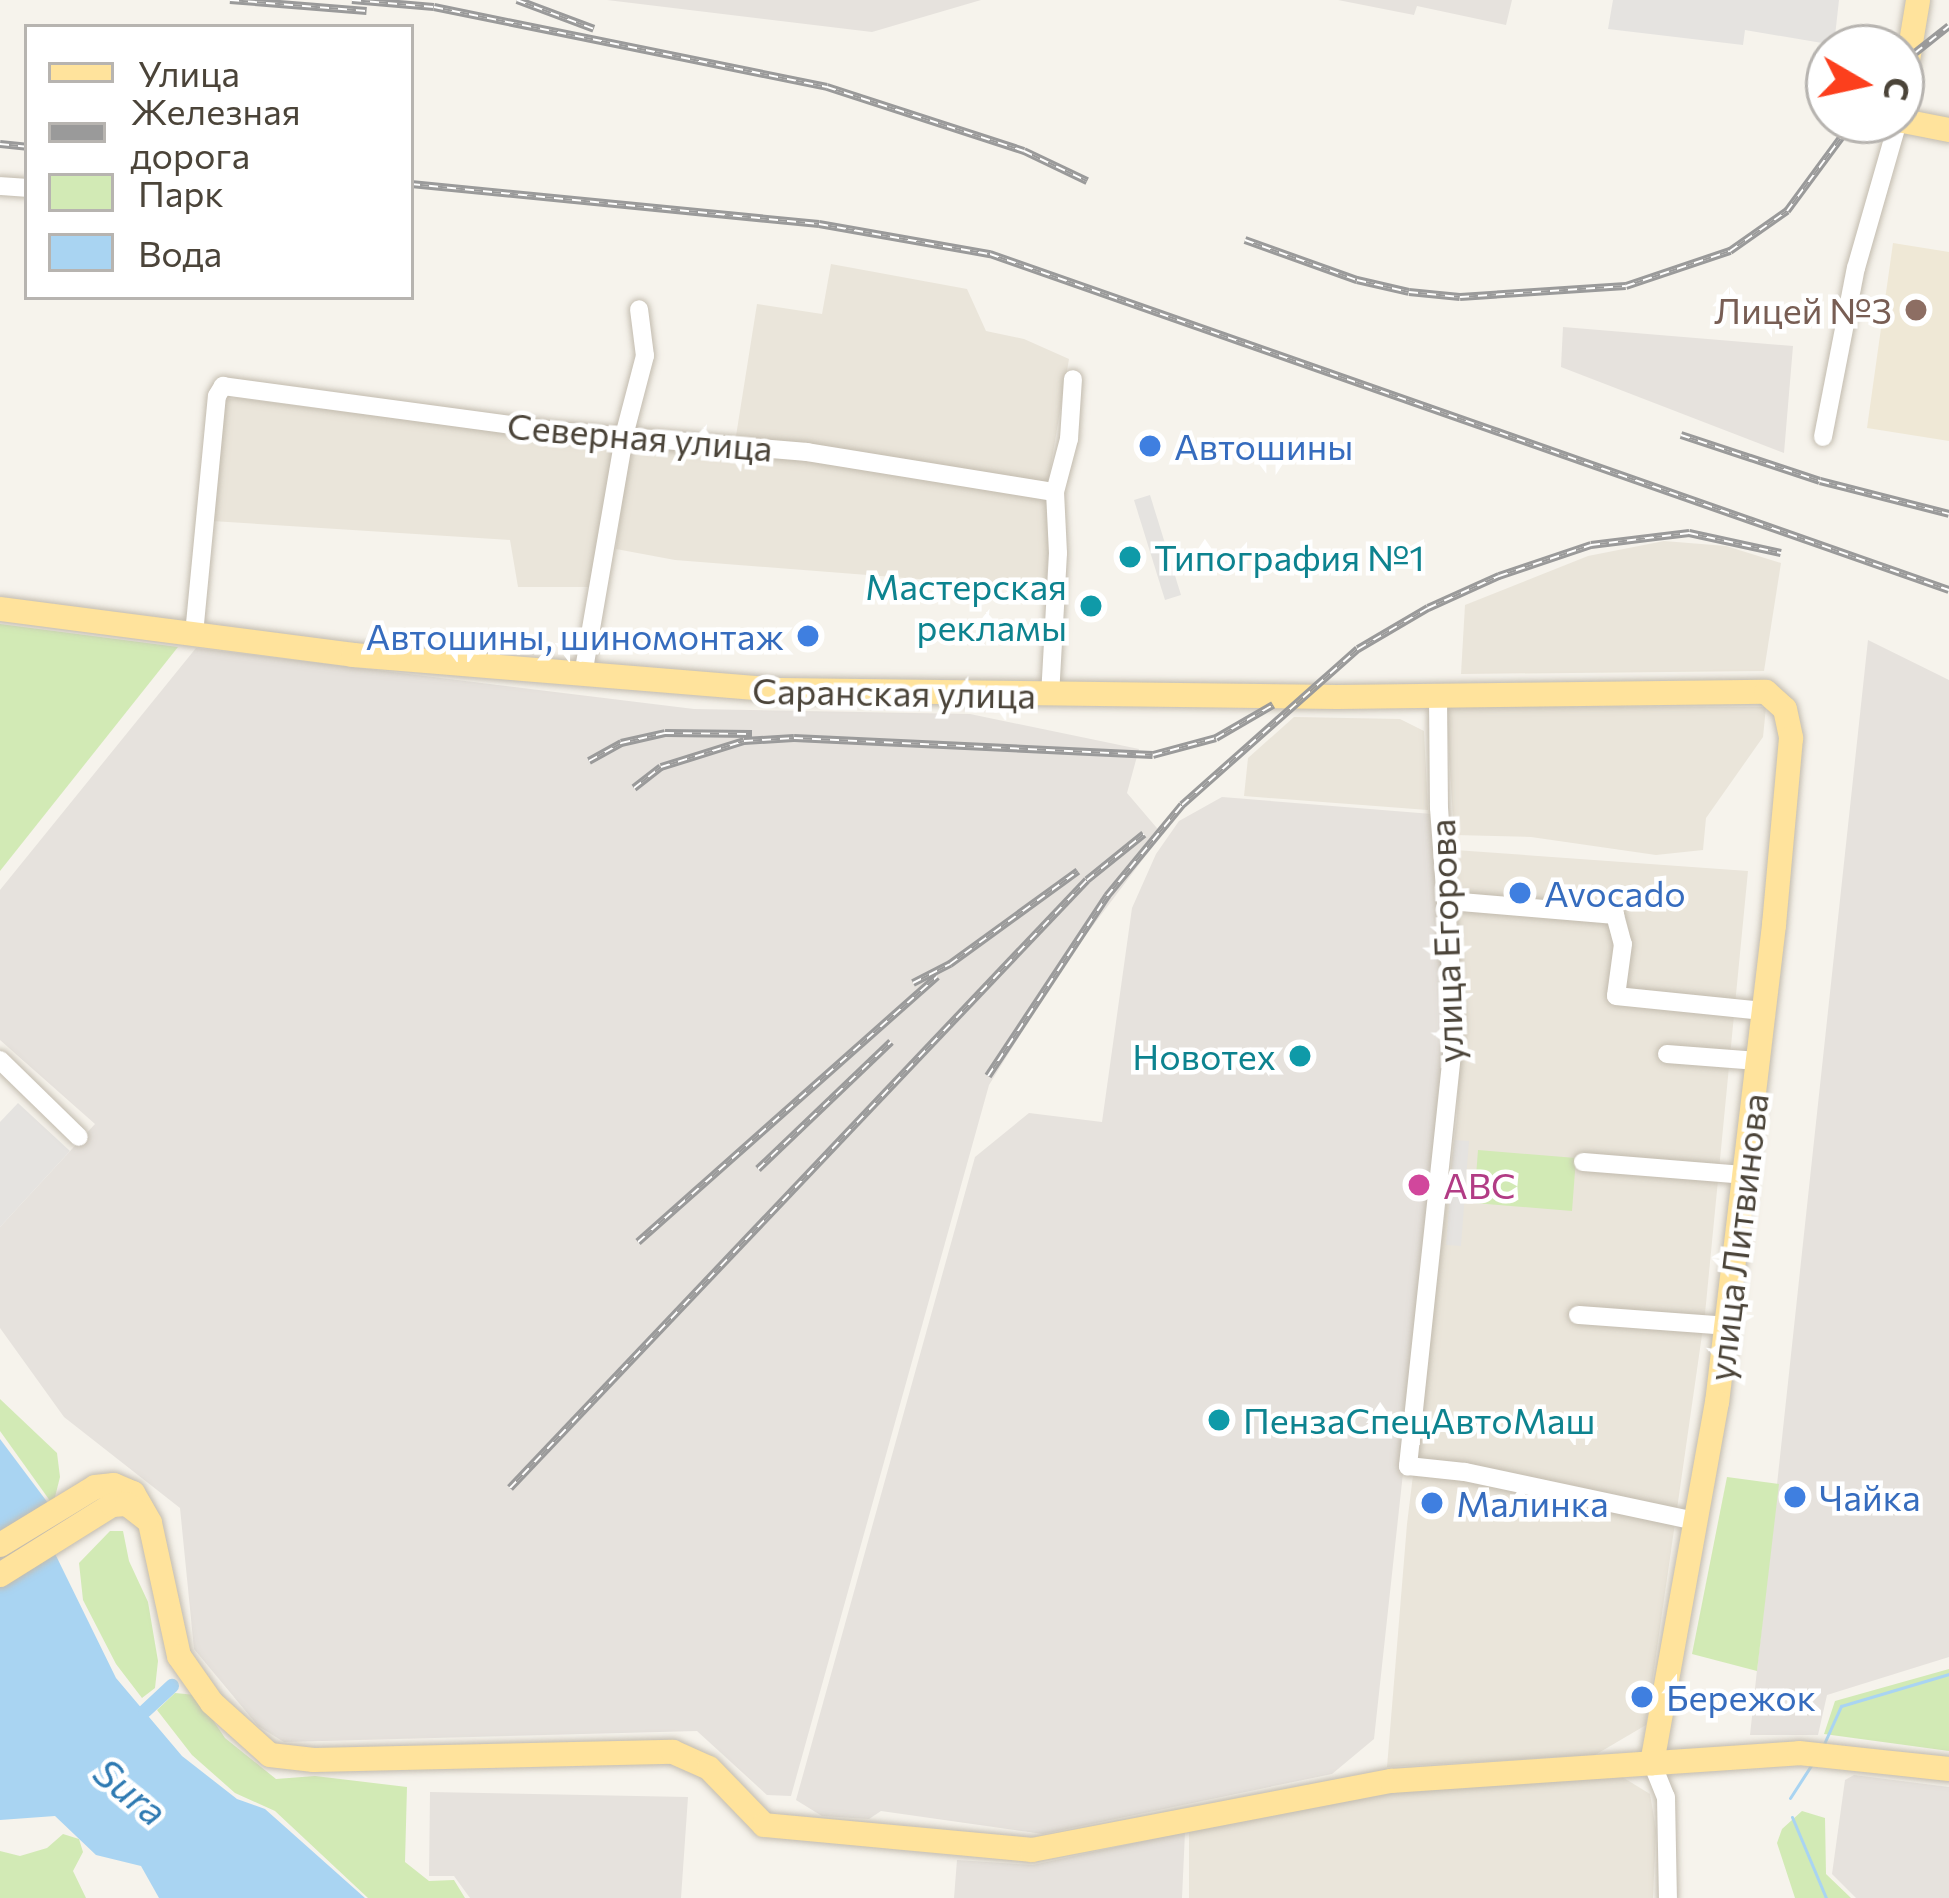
<!DOCTYPE html>
<meta charset="utf-8">
<style>
body{margin:0}
#map{position:relative;width:1949px;height:1898px;overflow:hidden;background:#f6f3ec;font-family:Commissioner,sans-serif}
div>[style]{position:absolute}
.residential>*{inset:0;background:#eae5da}
.industrial>*{inset:0;background:#e6e2dd}
.education>*{inset:0;background:#efe8d6}
.green>*{inset:0;background:#d2eab5}
.parking>*{inset:0;background:#e5e3e0}
.water>*{inset:0;background:#a9d4f2}
.stream>*{height:3px;margin:-1.5px;padding:0 1.5px;transform-origin:1.5px;border-radius:1.5px;background:#a9d4f2}
.canal>*{height:14px;margin:-7px;padding:0 7px;transform-origin:7px;border-radius:7px;background:#a9d4f2}
.roads{filter:drop-shadow(0 0 3px #c2bbae) drop-shadow(0 0 3px #c2bbae)}
.minor>*{height:18px;margin:-9px;padding:0 9px;transform-origin:9px;border-radius:9px;background:#fff}
.major>*{height:24px;margin:-12px;padding:0 12px;transform-origin:12px;border-radius:12px;background:#ffe39c}
.rail>*{height:8px;margin-top:-4px;transform-origin:0;background:repeating-linear-gradient(90deg,#fff 0 9px,#9a9a9a 0 18px);box-sizing:border-box;border-block:3px solid #9a9a9a}
.dots>*{width:33px;height:33px;translate:-50% -50%;box-sizing:border-box;border:6px solid #fff;border-radius:50%}
span{translate:-50% -50%;white-space:nowrap;text-align:center;line-height:1.15;-webkit-text-stroke:9px #fff;paint-order:stroke}
.education-label{font-size:36px;color:#785e54}
.right{translate:-100% -50%;text-align:right}
.street-label{font-size:36px;color:#4b4439}
.shop-label{font-size:36px;color:#366cbe}
.left{translate:0 -50%;text-align:left}
.culture-label{font-size:36px;color:#0d838f}
.hotel-label{font-size:36px;color:#b23c85}
.water-label{font-size:39px;color:#2e7ab2;font-style:italic}
.legend{position:absolute;left:24px;top:24px;width:390px;height:276px;box-sizing:border-box;background:#fff;border:3px solid #b7b4b0;margin:0;padding:15px 21px;list-style:none;font-size:36px;color:#4b4439}
.legend li{display:flex;align-items:center;gap:24px;height:60px}
.legend b{width:60px;border:3px solid #b7b4b0}
.north{position:absolute;left:1805px;top:24px;width:120px;height:120px;box-sizing:border-box;background:#fff;border:3px solid #b7b4b0;border-radius:50%;rotate:99deg;font-size:33px;font-weight:700;line-height:48px;text-align:center;color:#4b4439}
.north::after{content:'';display:block;margin:auto;width:42px;height:54px;background:#fc3f1d;clip-path:polygon(50% 0,100% 100%,50% 72%,0 100%)}
</style>
<div id="map">
<div class="residential">
<div style="clip-path:polygon(831px 264px,967px 289px,986px 331px,1024px 339px,1069px 359px,1048px 482px,736px 436px,757px 304px,822px 314px)"></div>
<div style="clip-path:polygon(237px 398px,612px 446px,616px 455px,590px 587px,518px 587px,510px 540px,212px 521px,224px 400px)"></div>
<div style="clip-path:polygon(630px 441px,805px 459px,1046px 499px,1051px 514px,1046px 589px,675px 560px,616px 549px)"></div>
<div style="clip-path:polygon(1664px 541px,1726px 546px,1781px 563px,1764px 671px,1461px 674px,1465px 605px,1588px 556px)"></div>
<div style="clip-path:polygon(1446px 706px,1766px 707px,1763px 737px,1706px 818px,1703px 850px,1656px 855px,1531px 837px,1454px 835px)"></div>
<div style="clip-path:polygon(1294px 717px,1400px 719px,1424px 731px,1428px 810px,1244px 796px,1248px 758px)"></div>
<div style="clip-path:polygon(1455px 850px,1748px 871px,1705px 1314px,1646px 1725px,1595px 1755px,1387px 1767px,1407px 1524px,1457px 1117px,1461px 1009px)"></div>
<div style="clip-path:polygon(1619px 1775px,1650px 1794px,1656px 1830px,1653px 1898px,1189px 1898px,1189px 1828px,1376px 1794px)"></div>
</div>
<div class="industrial">
<div style="clip-path:polygon(607px 0,981px 0,872px 32px)"></div>
<div style="clip-path:polygon(1338px 0,1512px 0,1506px 25px,1417px 6px,1414px 15px)"></div>
<div style="clip-path:polygon(1563px 327px,1793px 346px,1784px 453px,1561px 367px)"></div>
<div style="clip-path:polygon(1868px 640px,1949px 680px,1949px 1657px,1827px 1695px,1818px 1735px,1750px 1735px)"></div>
<div style="clip-path:polygon(196px 648px,694px 709px,970px 714px,1139px 749px,1127px 793px,1162px 834px,1064px 964px,989px 1085px,791px 1796px,767px 1795px,697px 1731px,284px 1742px,258px 1726px,194px 1649px,180px 1508px,64px 1417px,0 1328px,0 1227px,95px 1124px,0 1040px,0 890px)"></div>
<div style="clip-path:polygon(1222px 797px,1432px 814px,1451px 1033px,1374px 1739px,1332px 1774px,1043px 1834px,881px 1811px,869px 1819px,822px 1816px,796px 1800px,975px 1157px,1029px 1113px,1102px 1122px,1132px 908px,1156px 854px,1179px 821px)"></div>
<div style="clip-path:polygon(1854px 1775px,1949px 1787px,1949px 1898px,1856px 1898px,1832px 1874px,1845px 1780px)"></div>
<div style="clip-path:polygon(430px 1792px,688px 1797px,681px 1898px,470px 1898px,454px 1876px,429px 1876px)"></div>
<div style="clip-path:polygon(1185px 1832px,1182px 1898px,954px 1898px,957px 1860px,1033px 1865px)"></div>
</div>
<div class="education">
<div style="clip-path:polygon(1893px 243px,1949px 252px,1949px 441px,1867px 428px)"></div>
</div>
<div class="green">
<div style="clip-path:polygon(0 624px,178px 647px,0 871px)"></div>
<div style="clip-path:polygon(1478px 1150px,1576px 1158px,1572px 1211px,1474px 1203px)"></div>
<div style="clip-path:polygon(0 1399px,57px 1453px,60px 1477px,53px 1505px,0 1431px)"></div>
<div style="clip-path:polygon(1727px 1477px,1779px 1484px,1757px 1671px,1692px 1654px)"></div>
<div style="clip-path:polygon(110px 1531px,123px 1531px,129px 1561px,148px 1602px,158px 1661px,155px 1688px,142px 1698px,116px 1664px,83px 1600px,79px 1563px)"></div>
<div style="clip-path:polygon(1949px 1669px,1949px 1751px,1824px 1734px,1835px 1701px)"></div>
<div style="clip-path:polygon(175px 1693px,196px 1695px,225px 1738px,276px 1779px,315px 1776px,407px 1787px,405px 1862px,429px 1881px,454px 1880px,465px 1898px,368px 1898px,275px 1811px,235px 1793px,192px 1755px,157px 1710px)"></div>
<div style="clip-path:polygon(1802px 1811px,1825px 1818px,1826px 1874px,1851px 1898px,1795px 1898px,1777px 1843px,1782px 1829px)"></div>
<div style="clip-path:polygon(63px 1834px,79px 1839px,83px 1852px,73px 1871px,86px 1898px,0 1898px,0 1851px,20px 1856px,47px 1848px)"></div>
</div>
<div class="parking">
<div style="clip-path:polygon(1613px 0,1839px 0,1834px 45px,1745px 30px,1743px 45px,1608px 29px)"></div>
<div style="clip-path:polygon(1150px 495px,1181px 595px,1165px 600px,1134px 500px)"></div>
<div style="clip-path:polygon(18px 1103px,70px 1151px,0 1227px,0 1122px)"></div>
<div style="clip-path:polygon(1454px 1140px,1469px 1141px,1461px 1246px,1446px 1245px)"></div>
</div>
<div class="water">
<div style="clip-path:polygon(0 1439px,54px 1511px,39px 1521px,116px 1678px,182px 1756px,237px 1799px,265px 1809px,365px 1898px,159px 1898px,141px 1866px,96px 1855px,55px 1816px,0 1820px)"></div>
</div>
<div class="stream">
<div style="left:1823px;top:1746px;width:44px;rotate:-65.8deg"></div>
<div style="left:1841px;top:1706px;width:113px;rotate:-16.5deg"></div>
<div style="left:1790px;top:1798px;width:40px;rotate:-57.1deg"></div>
<div style="left:1792px;top:1817px;width:88px;rotate:67.2deg"></div>
</div>
<div class="canal">
<div style="left:145px;top:1711px;width:37px;rotate:-43deg"></div>
</div>
<div class="roads">
<div class="minor">
<div style="left:0;top:186px;width:27px;rotate:4deg"></div>
<div style="left:1823px;top:437px;width:172px;rotate:-79deg"></div>
<div style="left:1856px;top:268px;width:152px;rotate:-74deg"></div>
<div style="left:194px;top:634px;width:239px;rotate:-84.5deg"></div>
<div style="left:217px;top:396px;width:12px;rotate:-59deg"></div>
<div style="left:223px;top:386px;width:337px;rotate:7.7deg"></div>
<div style="left:557px;top:431px;width:251px;rotate:4.8deg"></div>
<div style="left:807px;top:452px;width:251px;rotate:9.2deg"></div>
<div style="left:583px;top:675px;width:247px;rotate:-80.2deg"></div>
<div style="left:625px;top:432px;width:79px;rotate:-75.3deg"></div>
<div style="left:645px;top:356px;width:47px;rotate:-97.3deg"></div>
<div style="left:1050px;top:696px;width:143px;rotate:-86.8deg"></div>
<div style="left:1058px;top:553px;width:61px;rotate:-92.8deg"></div>
<div style="left:1055px;top:492px;width:55px;rotate:-75.2deg"></div>
<div style="left:1069px;top:439px;width:60px;rotate:-86.2deg"></div>
<div style="left:1438px;top:697px;width:111px;rotate:89.5deg"></div>
<div style="left:1439px;top:808px;width:219px;rotate:85.8deg"></div>
<div style="left:1455px;top:1026px;width:443px;rotate:96.1deg"></div>
<div style="left:1408px;top:1466px;width:57px;rotate:6deg"></div>
<div style="left:1465px;top:1472px;width:236px;rotate:12deg"></div>
<div style="left:1449px;top:901px;width:167px;rotate:4.8deg"></div>
<div style="left:1615px;top:915px;width:30px;rotate:75deg"></div>
<div style="left:1623px;top:944px;width:52px;rotate:97.7deg"></div>
<div style="left:1616px;top:996px;width:148px;rotate:5.8deg"></div>
<div style="left:1667px;top:1054px;width:91px;rotate:4.4deg"></div>
<div style="left:0;top:1060px;width:110px;rotate:44.3deg"></div>
<div style="left:1583px;top:1162px;width:164px;rotate:4.6deg"></div>
<div style="left:1578px;top:1315px;width:149px;rotate:4.2deg"></div>
<div style="left:1652px;top:1763px;width:37px;rotate:68deg"></div>
<div style="left:1666px;top:1797px;width:101px;rotate:88.9deg"></div>
</div>
<div class="major">
<div style="left:1901px;top:102px;width:103px;rotate:-80.5deg"></div>
<div style="left:1898px;top:120px;width:52px;rotate:11.1deg"></div>
<div style="left:0;top:609px;width:356px;rotate:7.4deg"></div>
<div style="left:353px;top:655px;width:428px;rotate:4.7deg"></div>
<div style="left:780px;top:690px;width:557px;rotate:0.72deg"></div>
<div style="left:1337px;top:697px;width:429px;rotate:-0.7deg"></div>
<div style="left:1766px;top:692px;width:25px;rotate:42deg"></div>
<div style="left:1785px;top:709px;width:30px;rotate:78deg"></div>
<div style="left:1791px;top:738px;width:188px;rotate:95.2deg"></div>
<div style="left:1774px;top:925px;width:480px;rotate:96.8deg"></div>
<div style="left:1717px;top:1402px;width:367px;rotate:100.2deg"></div>
<div style="left:0;top:1545px;width:111px;rotate:-31.4deg"></div>
<div style="left:95px;top:1487px;width:19px;rotate:-6deg"></div>
<div style="left:114px;top:1485px;width:21px;rotate:23deg"></div>
<div style="left:133px;top:1493px;width:34px;rotate:60deg"></div>
<div style="left:150px;top:1523px;width:136px;rotate:77.7deg"></div>
<div style="left:179px;top:1656px;width:57px;rotate:54.9deg"></div>
<div style="left:212px;top:1703px;width:78px;rotate:41.9deg"></div>
<div style="left:270px;top:1755px;width:44px;rotate:6.5deg"></div>
<div style="left:314px;top:1760px;width:359px;rotate:-1.3deg"></div>
<div style="left:673px;top:1752px;width:39px;rotate:24deg"></div>
<div style="left:709px;top:1768px;width:79px;rotate:46deg"></div>
<div style="left:764px;top:1825px;width:269px;rotate:5.3deg"></div>
<div style="left:1032px;top:1850px;width:366px;rotate:-10.9deg"></div>
<div style="left:1391px;top:1781px;width:409px;rotate:-3.9deg"></div>
<div style="left:1799px;top:1753px;width:151px;rotate:6.1deg"></div>
<div style="left:0;top:1575px;width:132px;rotate:-32deg"></div>
<div style="left:112px;top:1505px;width:15px;rotate:-4deg"></div>
<div style="left:127px;top:1504px;width:24px;rotate:38deg"></div>
</div>
</div>
<div class="rail">
<div style="left:230px;top:0;width:137px;rotate:4.6deg"></div>
<div style="left:352px;top:0;width:82px;rotate:4.9deg"></div>
<div style="left:434px;top:7px;width:401px;rotate:11.5deg"></div>
<div style="left:827px;top:87px;width:207px;rotate:18deg"></div>
<div style="left:1024px;top:151px;width:70px;rotate:25.5deg"></div>
<div style="left:517px;top:0;width:82px;rotate:20.6deg"></div>
<div style="left:1901px;top:64px;width:61px;rotate:-38.4deg"></div>
<div style="left:0;top:144px;width:27px;rotate:6deg"></div>
<div style="left:411px;top:184px;width:410px;rotate:5.6deg"></div>
<div style="left:819px;top:224px;width:174px;rotate:10deg"></div>
<div style="left:990px;top:254px;width:1016px;rotate:19.31deg"></div>
<div style="left:1245px;top:240px;width:119px;rotate:19.7deg"></div>
<div style="left:1357px;top:280px;width:53px;rotate:13deg"></div>
<div style="left:1409px;top:292px;width:51px;rotate:5.6deg"></div>
<div style="left:1460px;top:297px;width:166px;rotate:-3.8deg"></div>
<div style="left:1626px;top:286px;width:110px;rotate:-18.6deg"></div>
<div style="left:1730px;top:251px;width:70px;rotate:-35.1deg"></div>
<div style="left:1787px;top:211px;width:113px;rotate:-53.6deg"></div>
<div style="left:1681px;top:435px;width:146px;rotate:18.3deg"></div>
<div style="left:1820px;top:481px;width:133px;rotate:14.3deg"></div>
<div style="left:589px;top:761px;width:37px;rotate:-29deg"></div>
<div style="left:621px;top:743px;width:45px;rotate:-12.8deg"></div>
<div style="left:665px;top:733px;width:87px;rotate:0.7deg"></div>
<div style="left:634px;top:788px;width:34px;rotate:-38deg"></div>
<div style="left:661px;top:767px;width:87px;rotate:-17.4deg"></div>
<div style="left:744px;top:741px;width:50px;rotate:-3.4deg"></div>
<div style="left:794px;top:738px;width:359px;rotate:2.7deg"></div>
<div style="left:1153px;top:755px;width:65px;rotate:-15.1deg"></div>
<div style="left:1216px;top:738px;width:66px;rotate:-30.1deg"></div>
<div style="left:913px;top:983px;width:42px;rotate:-27.2deg"></div>
<div style="left:950px;top:964px;width:158px;rotate:-36deg"></div>
<div style="left:988px;top:1076px;width:216px;rotate:-56.5deg"></div>
<div style="left:1107px;top:896px;width:118px;rotate:-50.5deg"></div>
<div style="left:1182px;top:805px;width:235px;rotate:-41.6deg"></div>
<div style="left:1358px;top:649px;width:81px;rotate:-30.4deg"></div>
<div style="left:1428px;top:608px;width:78px;rotate:-24.3deg"></div>
<div style="left:1499px;top:576px;width:97px;rotate:-18.6deg"></div>
<div style="left:1591px;top:545px;width:99px;rotate:-7deg"></div>
<div style="left:1689px;top:533px;width:94px;rotate:12.3deg"></div>
<div style="left:758px;top:1169px;width:184px;rotate:-43.7deg"></div>
<div style="left:638px;top:1242px;width:400px;rotate:-41.6deg"></div>
<div style="left:510px;top:1488px;width:838px;rotate:-46.5deg"></div>
<div style="left:1087px;top:880px;width:73px;rotate:-38.9deg"></div>
</div>
<div class="dots">
<div style="left:1916px;top:310px;background:#8d6e63"></div>
<div style="left:1150px;top:446px;background:#3f7fe0"></div>
<div style="left:1130px;top:557px;background:#0f9aa8"></div>
<div style="left:1091px;top:606px;background:#0f9aa8"></div>
<div style="left:808px;top:636px;background:#3f7fe0"></div>
<div style="left:1520px;top:893px;background:#3f7fe0"></div>
<div style="left:1300px;top:1056px;background:#0f9aa8"></div>
<div style="left:1419px;top:1185px;background:#d1479c"></div>
<div style="left:1219px;top:1420px;background:#0f9aa8"></div>
<div style="left:1795px;top:1497px;background:#3f7fe0"></div>
<div style="left:1432px;top:1503px;background:#3f7fe0"></div>
<div style="left:1642px;top:1697px;background:#3f7fe0"></div>
</div>
<div class="education-label">
<span class="right" style="left:1892px;top:310px">Лицей №3</span>
</div>
<div class="street-label">
<span style="left:640px;top:436px;rotate:5deg">Северная улица</span>
<span style="left:894px;top:692px;rotate:1deg">Саранская улица</span>
<span style="left:1445px;top:941px;rotate:-92deg">улица Егорова</span>
<span style="left:1737px;top:1237px;rotate:-83deg">улица Литвинова</span>
</div>
<div class="shop-label">
<span class="left" style="left:1174px;top:446px">Автошины</span>
<span class="right" style="left:784px;top:636px">Автошины, шиномонтаж</span>
<span class="left" style="left:1544px;top:893px">Avocado</span>
<span class="left" style="left:1819px;top:1497px">Чайка</span>
<span class="left" style="left:1456px;top:1503px">Малинка</span>
<span class="left" style="left:1666px;top:1697px">Бережок</span>
</div>
<div class="culture-label">
<span class="left" style="left:1154px;top:557px">Типография №1</span>
<span class="right" style="left:1067px;top:606px">Мастерская<br>рекламы</span>
<span class="right" style="left:1276px;top:1056px">Новотех</span>
<span class="left" style="left:1243px;top:1420px">ПензаСпецАвтоМаш</span>
</div>
<div class="hotel-label">
<span class="left" style="left:1443px;top:1185px">ABC</span>
</div>
<div class="water-label">
<span style="left:131px;top:1791px;rotate:39deg">Sura</span>
</div>
<ul class="legend">
<li><b style="height:15px;background:#ffe39c"></b>Улица</li>
<li><b style="height:15px;background:#9a9a9a"></b>Железная дорога</li>
<li><b style="height:33px;background:#d2eab5"></b>Парк</li>
<li><b style="height:33px;background:#a9d4f2"></b>Вода</li>
</ul>
<div class="north">С</div>
</div>
